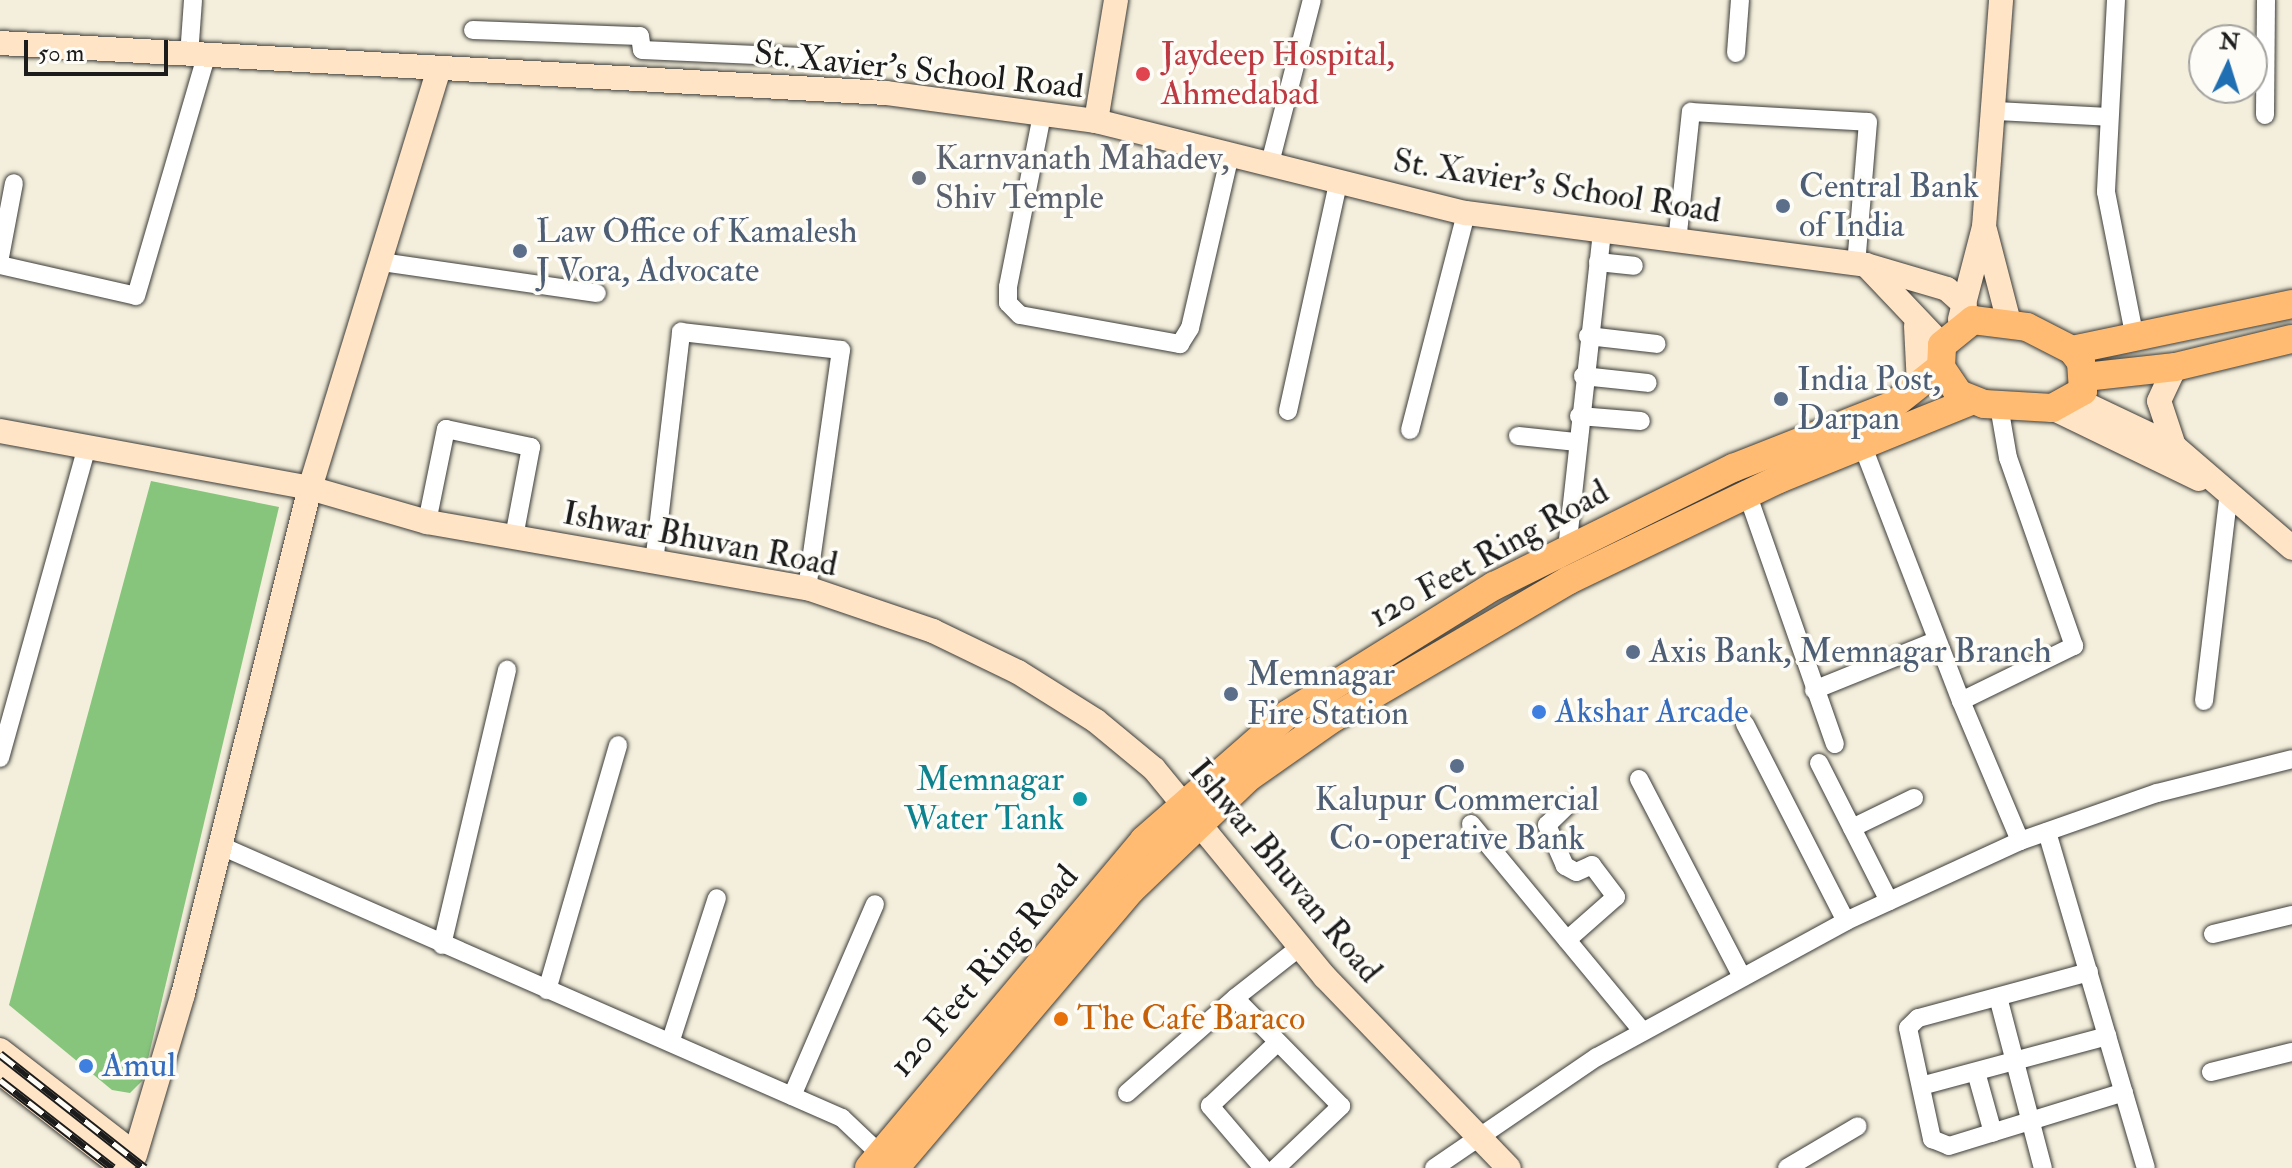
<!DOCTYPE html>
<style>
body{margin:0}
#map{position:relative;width:2292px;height:1168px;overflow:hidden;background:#f4efdc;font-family:"IM FELL Double Pica",serif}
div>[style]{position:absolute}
.green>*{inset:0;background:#87c57c}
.roads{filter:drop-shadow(0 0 2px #3c3c39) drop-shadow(0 0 2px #3c3c39)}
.street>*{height:18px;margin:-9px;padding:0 9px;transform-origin:9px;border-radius:9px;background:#fff}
.secondary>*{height:24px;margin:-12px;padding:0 12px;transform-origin:12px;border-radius:12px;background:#ffe4c6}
.primary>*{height:28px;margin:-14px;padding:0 14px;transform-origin:14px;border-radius:14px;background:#ffbb71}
.rail>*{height:9px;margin-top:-4.5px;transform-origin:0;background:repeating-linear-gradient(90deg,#fdfcf7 0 18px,#1c1c1c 0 36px);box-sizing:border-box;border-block:2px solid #1c1c1c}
.dots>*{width:22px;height:22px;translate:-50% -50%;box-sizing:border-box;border:4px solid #fdfcf7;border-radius:50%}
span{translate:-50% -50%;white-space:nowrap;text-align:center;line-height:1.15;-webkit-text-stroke:7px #fdfcf7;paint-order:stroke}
.health-label{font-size:34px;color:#be3a42}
.left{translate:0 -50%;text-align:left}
.street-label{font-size:34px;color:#1c1c1c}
.worship-label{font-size:34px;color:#5b616d}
.service-label{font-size:34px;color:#4e5e75}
.shop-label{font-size:34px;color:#366cbe}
.culture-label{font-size:34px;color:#0d838f}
.right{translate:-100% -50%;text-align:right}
.food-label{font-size:34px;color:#c56008}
.north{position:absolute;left:2188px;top:24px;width:80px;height:80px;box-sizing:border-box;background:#fdfcf7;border:2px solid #a3a29f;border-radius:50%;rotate:4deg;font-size:22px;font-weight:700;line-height:32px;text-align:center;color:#1c1c1c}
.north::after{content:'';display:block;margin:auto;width:28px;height:36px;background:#1f6fb2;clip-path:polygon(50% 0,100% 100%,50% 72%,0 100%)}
.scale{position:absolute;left:24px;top:40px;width:144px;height:36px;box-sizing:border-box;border:4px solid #1c1c1c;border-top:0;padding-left:10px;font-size:24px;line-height:28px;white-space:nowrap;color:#1c1c1c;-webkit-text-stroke:6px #fdfcf7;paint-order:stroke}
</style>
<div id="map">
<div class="green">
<div style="clip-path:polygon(151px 481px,279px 507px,143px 1080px,130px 1093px,112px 1090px,9px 1005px)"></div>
</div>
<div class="roads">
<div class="street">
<div style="left:2116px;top:0;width:192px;rotate:93deg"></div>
<div style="left:2106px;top:192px;width:150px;rotate:78.8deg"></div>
<div style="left:473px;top:30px;width:167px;rotate:2.1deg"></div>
<div style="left:640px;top:36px;width:14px;rotate:82deg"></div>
<div style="left:642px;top:50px;width:160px;rotate:2.5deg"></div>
<div style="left:1736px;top:53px;width:53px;rotate:-85.7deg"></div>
<div style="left:189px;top:56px;width:56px;rotate:-85.9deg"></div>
<div style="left:1996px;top:111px;width:113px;rotate:3deg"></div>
<div style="left:1042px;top:115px;width:175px;rotate:101.2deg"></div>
<div style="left:1008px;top:287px;width:16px;rotate:90deg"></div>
<div style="left:1008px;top:303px;width:17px;rotate:45deg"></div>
<div style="left:1020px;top:315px;width:163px;rotate:10.3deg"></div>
<div style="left:1180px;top:344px;width:19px;rotate:-58deg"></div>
<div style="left:1190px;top:328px;width:178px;rotate:-77deg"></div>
<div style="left:2265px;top:115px;width:115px;rotate:-89.5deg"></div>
<div style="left:1270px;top:163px;width:168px;rotate:-75.6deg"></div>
<div style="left:1677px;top:242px;width:131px;rotate:-83.9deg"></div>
<div style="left:1691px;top:112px;width:177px;rotate:3.2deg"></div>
<div style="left:1868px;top:122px;width:143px;rotate:94.8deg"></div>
<div style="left:0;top:257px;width:75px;rotate:-79.3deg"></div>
<div style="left:381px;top:262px;width:218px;rotate:8.2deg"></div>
<div style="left:1598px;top:262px;width:36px;rotate:6deg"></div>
<div style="left:0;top:265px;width:139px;rotate:12.8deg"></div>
<div style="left:136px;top:296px;width:249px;rotate:-73.7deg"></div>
<div style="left:1588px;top:336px;width:69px;rotate:6.6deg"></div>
<div style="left:1583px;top:376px;width:65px;rotate:6.1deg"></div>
<div style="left:1288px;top:411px;width:232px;rotate:-77.6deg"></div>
<div style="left:1579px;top:416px;width:62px;rotate:4.6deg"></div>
<div style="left:1410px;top:430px;width:224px;rotate:-75.5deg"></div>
<div style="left:1518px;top:436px;width:58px;rotate:5.9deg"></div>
<div style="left:1863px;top:447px;width:272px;rotate:68.9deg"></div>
<div style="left:1961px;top:701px;width:126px;rotate:-26deg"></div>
<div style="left:2074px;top:646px;width:199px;rotate:-109.3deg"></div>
<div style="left:2008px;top:458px;width:53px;rotate:-99.8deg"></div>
<div style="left:1747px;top:493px;width:266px;rotate:70.7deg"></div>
<div style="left:427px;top:522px;width:95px;rotate:-78.5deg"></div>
<div style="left:446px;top:429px;width:87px;rotate:12deg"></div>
<div style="left:531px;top:447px;width:92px;rotate:100.7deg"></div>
<div style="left:1567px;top:549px;width:317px;rotate:-83.7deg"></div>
<div style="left:654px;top:563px;width:233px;rotate:-83.3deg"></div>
<div style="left:681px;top:332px;width:161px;rotate:6.4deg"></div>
<div style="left:841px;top:350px;width:240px;rotate:98.1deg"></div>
<div style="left:1814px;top:690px;width:131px;rotate:-22deg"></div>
<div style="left:1961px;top:701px;width:152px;rotate:67.1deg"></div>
<div style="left:2204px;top:701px;width:203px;rotate:-83.2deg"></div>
<div style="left:1745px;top:724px;width:221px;rotate:62.9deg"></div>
<div style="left:0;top:758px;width:323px;rotate:-74.4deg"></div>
<div style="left:1819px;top:763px;width:155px;rotate:63.1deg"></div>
<div style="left:1639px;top:779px;width:223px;rotate:62.5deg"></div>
<div style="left:1471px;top:824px;width:268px;rotate:50.4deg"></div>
<div style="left:1852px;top:828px;width:69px;rotate:-25.8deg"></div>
<div style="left:2047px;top:832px;width:350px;rotate:73.6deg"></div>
<div style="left:221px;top:846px;width:678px;rotate:23.65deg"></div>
<div style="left:842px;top:1118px;width:52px;rotate:43.5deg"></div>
<div style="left:2213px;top:934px;width:81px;rotate:-13.5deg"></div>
<div style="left:1567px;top:940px;width:65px;rotate:-41.3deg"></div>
<div style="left:1616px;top:897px;width:40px;rotate:-127deg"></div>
<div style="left:1592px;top:865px;width:17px;rotate:156deg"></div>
<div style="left:1576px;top:872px;width:13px;rotate:-151deg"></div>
<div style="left:1565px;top:866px;width:45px;rotate:-113.7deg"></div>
<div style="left:1547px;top:825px;width:29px;rotate:-44deg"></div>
<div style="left:442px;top:945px;width:283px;rotate:-76.7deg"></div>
<div style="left:2089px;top:972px;width:177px;rotate:164.9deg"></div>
<div style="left:1918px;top:1018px;width:14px;rotate:135deg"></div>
<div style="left:1908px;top:1028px;width:114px;rotate:77.8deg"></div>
<div style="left:1932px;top:1139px;width:18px;rotate:22deg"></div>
<div style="left:1949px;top:1146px;width:183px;rotate:-17.1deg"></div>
<div style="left:547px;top:990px;width:255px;rotate:-73.8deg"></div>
<div style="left:1998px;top:997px;width:177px;rotate:75.3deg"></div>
<div style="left:671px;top:1040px;width:149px;rotate:-72.1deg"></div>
<div style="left:1976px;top:1072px;width:63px;rotate:74.4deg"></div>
<div style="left:2211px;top:1072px;width:83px;rotate:-13.9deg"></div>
<div style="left:1921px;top:1086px;width:193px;rotate:-15deg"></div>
<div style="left:1127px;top:1093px;width:144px;rotate:-41.3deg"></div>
<div style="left:792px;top:1096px;width:209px;rotate:-66.6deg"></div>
<div style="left:1263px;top:1168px;width:82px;rotate:-130.5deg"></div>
<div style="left:1210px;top:1106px;width:93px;rotate:-43.3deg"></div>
<div style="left:1276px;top:1168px;width:90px;rotate:-43.6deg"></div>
<div style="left:1341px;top:1106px;width:151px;rotate:-134.5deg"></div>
<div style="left:1235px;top:998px;width:83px;rotate:-38.1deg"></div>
<div style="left:1434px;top:1168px;width:197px;rotate:-34.3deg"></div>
<div style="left:1597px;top:1057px;width:284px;rotate:-28.6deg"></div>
<div style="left:1846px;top:921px;width:192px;rotate:-24.7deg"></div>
<div style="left:2020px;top:841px;width:145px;rotate:-19.3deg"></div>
<div style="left:2157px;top:793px;width:139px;rotate:-14.1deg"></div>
<div style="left:1787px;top:1168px;width:82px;rotate:-30.6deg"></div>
</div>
<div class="secondary">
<div style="left:0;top:43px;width:887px;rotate:3.23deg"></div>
<div style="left:886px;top:93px;width:212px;rotate:7.6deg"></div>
<div style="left:1096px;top:121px;width:381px;rotate:14deg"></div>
<div style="left:1466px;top:213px;width:403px;rotate:7.4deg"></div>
<div style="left:1866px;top:265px;width:84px;rotate:16.5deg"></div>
<div style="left:1947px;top:289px;width:24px;rotate:42deg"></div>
<div style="left:1096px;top:121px;width:123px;rotate:-80.6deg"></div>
<div style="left:1985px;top:230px;width:95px;rotate:75.4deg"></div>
<div style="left:1866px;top:265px;width:110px;rotate:46.5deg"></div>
<div style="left:1960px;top:319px;width:95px;rotate:-75.4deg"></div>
<div style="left:1984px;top:227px;width:228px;rotate:-85.7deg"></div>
<div style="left:1916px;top:326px;width:59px;rotate:87.1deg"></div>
<div style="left:2077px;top:400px;width:107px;rotate:25.4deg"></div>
<div style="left:2174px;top:446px;width:156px;rotate:40.8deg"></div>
<div style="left:2052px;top:408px;width:163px;rotate:25.8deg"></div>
<div style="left:0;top:431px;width:315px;rotate:10.4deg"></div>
<div style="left:310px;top:488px;width:122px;rotate:16.2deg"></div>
<div style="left:427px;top:522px;width:386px;rotate:9.9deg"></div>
<div style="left:807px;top:588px;width:133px;rotate:18.8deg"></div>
<div style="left:933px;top:631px;width:94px;rotate:25.8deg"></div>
<div style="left:1018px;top:672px;width:92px;rotate:32.1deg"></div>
<div style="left:1096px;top:721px;width:75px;rotate:39.6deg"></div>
<div style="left:1154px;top:769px;width:269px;rotate:50.6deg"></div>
<div style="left:1325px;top:977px;width:265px;rotate:46.1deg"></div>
<div style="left:2174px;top:446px;width:47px;rotate:-108.4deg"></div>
<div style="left:2159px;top:401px;width:38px;rotate:-65deg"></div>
<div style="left:0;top:1050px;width:160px;rotate:37.7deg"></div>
<div style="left:0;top:1072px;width:156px;rotate:38deg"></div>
<div style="left:135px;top:1155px;width:168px;rotate:-73.4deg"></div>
<div style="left:183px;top:994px;width:522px;rotate:-75.91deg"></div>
<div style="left:310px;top:488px;width:436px;rotate:-72.9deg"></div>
</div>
<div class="primary">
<div style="left:1973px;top:320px;width:54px;rotate:7.4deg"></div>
<div style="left:2027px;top:327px;width:51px;rotate:27.1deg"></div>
<div style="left:2072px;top:350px;width:15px;rotate:53deg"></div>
<div style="left:2081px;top:362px;width:29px;rotate:86deg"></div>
<div style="left:2083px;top:391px;width:35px;rotate:151deg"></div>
<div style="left:2052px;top:408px;width:68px;rotate:-176.6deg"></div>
<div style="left:1984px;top:404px;width:27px;rotate:-158deg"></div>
<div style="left:1959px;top:394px;width:32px;rotate:-124deg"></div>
<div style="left:1941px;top:367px;width:22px;rotate:-87deg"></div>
<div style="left:1942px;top:345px;width:40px;rotate:-39deg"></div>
<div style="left:2072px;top:350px;width:225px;rotate:-11.8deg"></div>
<div style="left:2085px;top:377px;width:91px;rotate:-6.3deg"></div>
<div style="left:2175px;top:367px;width:120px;rotate:-13.5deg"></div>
<div style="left:869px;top:1168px;width:428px;rotate:-50deg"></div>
<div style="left:1144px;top:840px;width:191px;rotate:-41.2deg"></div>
<div style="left:1288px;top:714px;width:243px;rotate:-31.9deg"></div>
<div style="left:1494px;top:586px;width:267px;rotate:-26.3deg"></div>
<div style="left:1733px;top:468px;width:172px;rotate:-21.5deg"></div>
<div style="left:1893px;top:405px;width:61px;rotate:-38.4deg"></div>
<div style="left:895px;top:1168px;width:365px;rotate:-49.7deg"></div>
<div style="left:1131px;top:890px;width:163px;rotate:-43.8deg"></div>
<div style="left:1249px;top:777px;width:103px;rotate:-35.1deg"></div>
<div style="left:1333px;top:718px;width:273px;rotate:-30.3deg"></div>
<div style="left:1569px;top:580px;width:233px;rotate:-25.7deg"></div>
<div style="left:1779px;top:479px;width:207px;rotate:-22.1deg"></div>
</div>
</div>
<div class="rail">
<div style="left:0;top:1054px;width:184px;rotate:38.2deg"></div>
<div style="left:0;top:1080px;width:143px;rotate:37.9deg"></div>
</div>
<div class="dots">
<div style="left:1143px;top:74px;background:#e0444e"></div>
<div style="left:919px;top:178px;background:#6b7280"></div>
<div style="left:1783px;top:206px;background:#5c6f8a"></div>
<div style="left:520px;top:251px;background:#5c6f8a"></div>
<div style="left:1781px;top:399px;background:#5c6f8a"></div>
<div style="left:1633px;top:652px;background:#5c6f8a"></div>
<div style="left:1231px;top:694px;background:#5c6f8a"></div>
<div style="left:1539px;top:712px;background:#3f7fe0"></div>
<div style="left:1457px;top:766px;background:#5c6f8a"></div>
<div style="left:1080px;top:799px;background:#0f9aa8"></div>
<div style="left:1061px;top:1019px;background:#e8710a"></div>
<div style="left:86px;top:1066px;background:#3f7fe0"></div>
</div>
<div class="health-label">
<span class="left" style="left:1161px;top:74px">Jaydeep Hospital,<br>Ahmedabad</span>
</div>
<div class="street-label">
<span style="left:919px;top:70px;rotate:6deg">St. Xavier's School Road</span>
<span style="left:1557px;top:186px;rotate:9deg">St. Xavier's School Road</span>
<span style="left:700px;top:539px;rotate:11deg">Ishwar Bhuvan Road</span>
<span style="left:1489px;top:554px;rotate:-29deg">120 Feet Ring Road</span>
<span style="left:1285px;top:871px;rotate:50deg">Ishwar Bhuvan Road</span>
<span style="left:984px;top:971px;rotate:-49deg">120 Feet Ring Road</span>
</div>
<div class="worship-label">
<span class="left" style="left:935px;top:178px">Karnvanath Mahadev,<br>Shiv Temple</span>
</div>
<div class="service-label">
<span class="left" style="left:1799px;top:206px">Central Bank<br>of India</span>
<span class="left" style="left:536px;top:251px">Law Office of Kamalesh<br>J Vora, Advocate</span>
<span class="left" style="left:1797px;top:399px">India Post,<br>Darpan</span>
<span class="left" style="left:1649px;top:652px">Axis Bank, Memnagar Branch</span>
<span class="left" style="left:1247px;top:694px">Memnagar<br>Fire Station</span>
<span style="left:1457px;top:819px">Kalupur Commercial<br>Co-operative Bank</span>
</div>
<div class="shop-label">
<span class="left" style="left:1555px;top:712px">Akshar Arcade</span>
<span class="left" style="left:102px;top:1066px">Amul</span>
</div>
<div class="culture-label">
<span class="right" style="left:1064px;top:799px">Memnagar<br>Water Tank</span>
</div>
<div class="food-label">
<span class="left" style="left:1077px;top:1019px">The Cafe Baraco</span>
</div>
<div class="north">N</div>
<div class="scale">50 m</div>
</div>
